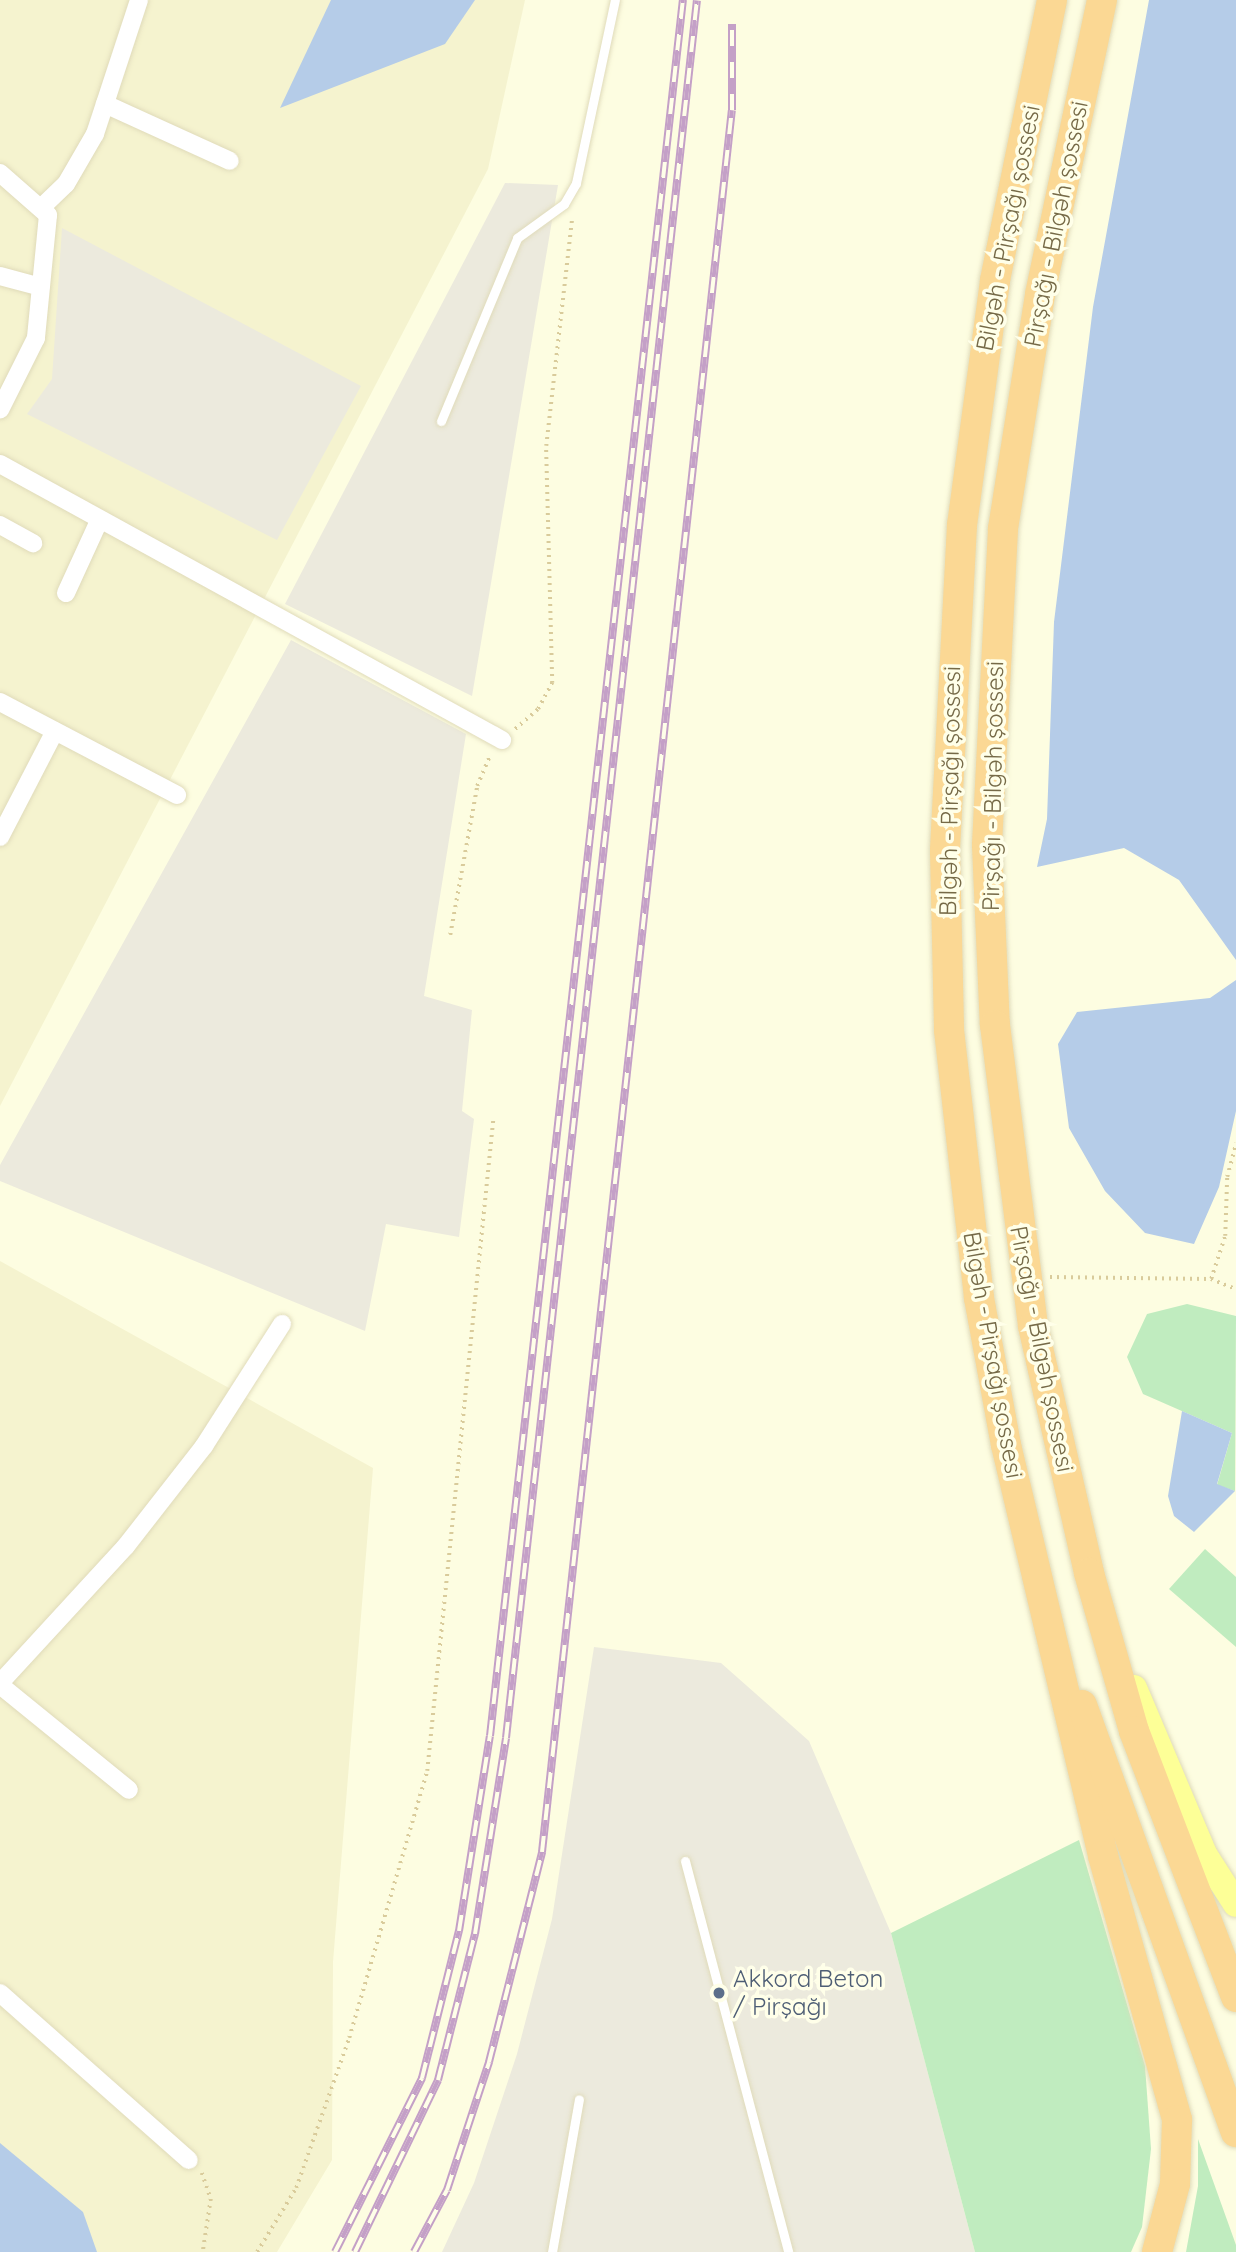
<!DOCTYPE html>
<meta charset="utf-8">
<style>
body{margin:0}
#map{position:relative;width:1236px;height:2252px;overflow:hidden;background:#fdfde1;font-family:Quicksand,sans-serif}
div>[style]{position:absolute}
.residential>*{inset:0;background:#f5f3cf}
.industrial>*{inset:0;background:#eceadd}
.green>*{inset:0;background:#c0ecbf}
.water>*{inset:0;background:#b5cce8}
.path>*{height:3.5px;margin-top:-1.75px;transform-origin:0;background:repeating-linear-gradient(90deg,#d9cb9b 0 2px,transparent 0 7px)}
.roads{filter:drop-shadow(0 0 2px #e0dbba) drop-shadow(0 0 2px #e0dbba)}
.lane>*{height:9px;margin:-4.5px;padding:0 4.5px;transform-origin:4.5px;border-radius:4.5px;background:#fff}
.street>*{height:18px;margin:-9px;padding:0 9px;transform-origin:9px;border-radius:9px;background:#fff}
.primary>*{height:26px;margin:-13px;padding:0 13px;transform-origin:13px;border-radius:13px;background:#fdff97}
.highway>*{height:30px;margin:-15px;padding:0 15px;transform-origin:15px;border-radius:15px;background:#fbd894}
.rail>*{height:8px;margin-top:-4px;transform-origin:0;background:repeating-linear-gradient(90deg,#ffffe9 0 16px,#c4a0c7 0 32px);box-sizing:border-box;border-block:2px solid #c4a0c7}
.dots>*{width:19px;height:19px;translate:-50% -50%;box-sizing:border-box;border:4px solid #ffffe9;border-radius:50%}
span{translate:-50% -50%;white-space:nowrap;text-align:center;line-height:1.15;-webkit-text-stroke:7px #ffffe9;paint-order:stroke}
.street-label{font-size:24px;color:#766a47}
.service-label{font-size:24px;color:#4e5e75}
.left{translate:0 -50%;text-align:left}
</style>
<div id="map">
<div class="residential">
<div style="clip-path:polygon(0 0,525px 0,488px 169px,0 1106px)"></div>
<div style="clip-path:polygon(0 1261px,373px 1468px,333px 1962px,332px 2160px,277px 2252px,0 2252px)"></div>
</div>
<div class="industrial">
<div style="clip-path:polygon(505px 183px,558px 185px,472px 696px,285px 604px)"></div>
<div style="clip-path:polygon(62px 228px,361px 386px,277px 540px,27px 414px,52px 379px)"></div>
<div style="clip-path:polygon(291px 640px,466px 734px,424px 996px,472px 1010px,462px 1111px,474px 1119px,459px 1237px,386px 1224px,365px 1331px,0 1181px,0 1165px)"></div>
<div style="clip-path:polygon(594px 1647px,721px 1663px,809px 1741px,891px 1933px,975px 2252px,442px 2252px,474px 2183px,517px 2054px,552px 1919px)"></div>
</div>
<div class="green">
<div style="clip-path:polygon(1187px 1304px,1236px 1316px,1235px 1491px,1217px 1485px,1232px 1433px,1143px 1394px,1127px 1357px,1147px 1314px)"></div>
<div style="clip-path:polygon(1205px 1549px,1236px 1577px,1236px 1647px,1169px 1589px)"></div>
<div style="clip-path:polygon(1079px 1840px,1145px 2066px,1151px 2149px,1142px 2227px,1131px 2252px,975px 2252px,891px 1933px)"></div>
<div style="clip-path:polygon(1198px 2139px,1236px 2245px,1236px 2252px,1186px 2252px,1198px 2186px)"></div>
</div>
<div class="water">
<div style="clip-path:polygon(331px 0,475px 0,445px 44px,280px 108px)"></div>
<div style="clip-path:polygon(1149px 0,1236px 0,1236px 960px,1179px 880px,1124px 848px,1037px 867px,1047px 819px,1054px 622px,1093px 307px)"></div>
<div style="clip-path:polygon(1236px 980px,1236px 1111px,1219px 1187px,1194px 1244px,1145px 1233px,1105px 1191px,1069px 1128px,1058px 1044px,1077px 1012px,1210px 998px)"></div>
<div style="clip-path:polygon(1182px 1411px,1232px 1433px,1217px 1484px,1235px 1491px,1194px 1532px,1174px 1516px,1168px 1496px)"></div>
<div style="clip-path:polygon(0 2143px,83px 2212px,97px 2252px,0 2252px)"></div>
</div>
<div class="path">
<div style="left:515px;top:729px;width:30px;rotate:-41deg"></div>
<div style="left:538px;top:709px;width:30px;rotate:-62deg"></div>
<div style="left:552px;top:683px;width:237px;rotate:-91.5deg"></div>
<div style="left:546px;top:446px;width:230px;rotate:-83.5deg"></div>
<div style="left:450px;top:935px;width:151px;rotate:-79.7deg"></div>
<div style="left:477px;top:786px;width:34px;rotate:-67deg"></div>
<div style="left:1050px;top:1277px;width:161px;rotate:0.7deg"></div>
<div style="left:1211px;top:1279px;width:45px;rotate:-72deg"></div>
<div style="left:1225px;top:1236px;width:59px;rotate:-88.1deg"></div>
<div style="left:1227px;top:1177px;width:35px;rotate:-75deg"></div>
<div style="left:1211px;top:1279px;width:27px;rotate:22deg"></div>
<div style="left:202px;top:2173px;width:28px;rotate:71deg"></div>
<div style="left:211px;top:2199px;width:54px;rotate:98.6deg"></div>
<div style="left:257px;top:2252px;width:75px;rotate:-58.6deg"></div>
<div style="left:296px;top:2188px;width:159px;rotate:-70.5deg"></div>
<div style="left:349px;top:2038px;width:278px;rotate:-73.7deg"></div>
<div style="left:427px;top:1771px;width:654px;rotate:-84.21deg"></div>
</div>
<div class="roads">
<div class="lane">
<div style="left:441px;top:421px;width:198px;rotate:-67.4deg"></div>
<div style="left:517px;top:238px;width:58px;rotate:-35.9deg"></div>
<div style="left:564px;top:204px;width:24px;rotate:-60deg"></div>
<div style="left:576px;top:183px;width:187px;rotate:-78deg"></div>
<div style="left:685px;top:1861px;width:404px;rotate:75.2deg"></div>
<div style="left:552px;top:2252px;width:155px;rotate:-80deg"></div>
</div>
<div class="street">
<div style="left:105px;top:104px;width:137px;rotate:24.5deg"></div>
<div style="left:0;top:173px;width:64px;rotate:41.2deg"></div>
<div style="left:48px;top:215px;width:124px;rotate:95.6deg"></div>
<div style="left:36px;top:338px;width:80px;rotate:116.6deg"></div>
<div style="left:44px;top:205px;width:30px;rotate:-44deg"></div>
<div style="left:66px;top:184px;width:58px;rotate:-59.9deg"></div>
<div style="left:95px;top:134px;width:141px;rotate:-71.8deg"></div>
<div style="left:0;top:276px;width:42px;rotate:15deg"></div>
<div style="left:0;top:464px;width:573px;rotate:28.8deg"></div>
<div style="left:0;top:525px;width:38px;rotate:29deg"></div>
<div style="left:66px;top:593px;width:77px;rotate:-65.4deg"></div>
<div style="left:0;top:702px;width:200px;rotate:27.7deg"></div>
<div style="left:0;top:837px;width:119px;rotate:-62.6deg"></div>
<div style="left:0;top:1683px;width:186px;rotate:-47.4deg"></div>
<div style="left:126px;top:1546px;width:127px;rotate:-52deg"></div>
<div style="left:204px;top:1446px;width:145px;rotate:-57.4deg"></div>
<div style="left:0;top:1685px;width:166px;rotate:39.1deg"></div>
<div style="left:0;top:1993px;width:252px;rotate:41.5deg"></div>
</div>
<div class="primary">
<div style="left:1134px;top:1688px;width:180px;rotate:67.1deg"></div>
<div style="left:1204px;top:1854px;width:59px;rotate:57.4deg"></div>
</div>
<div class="highway">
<div style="left:1052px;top:0;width:287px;rotate:101.5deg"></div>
<div style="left:995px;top:281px;width:246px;rotate:97.7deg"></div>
<div style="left:962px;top:525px;width:326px;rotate:93deg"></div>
<div style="left:945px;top:851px;width:179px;rotate:88.7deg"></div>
<div style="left:949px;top:1030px;width:270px;rotate:83.6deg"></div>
<div style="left:979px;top:1298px;width:149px;rotate:79.6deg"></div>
<div style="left:1006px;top:1445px;width:422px;rotate:76.7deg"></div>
<div style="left:1103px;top:1856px;width:274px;rotate:74.3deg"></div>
<div style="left:1177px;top:2120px;width:64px;rotate:91.8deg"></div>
<div style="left:1175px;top:2184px;width:70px;rotate:104.8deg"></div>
<div style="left:1102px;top:0;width:301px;rotate:101.9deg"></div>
<div style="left:1040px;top:295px;width:237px;rotate:99deg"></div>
<div style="left:1003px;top:529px;width:316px;rotate:92.9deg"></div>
<div style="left:987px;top:845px;width:180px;rotate:87.5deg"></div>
<div style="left:995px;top:1025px;width:303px;rotate:82.8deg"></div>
<div style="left:1033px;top:1326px;width:253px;rotate:77.2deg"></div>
<div style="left:1089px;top:1573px;width:164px;rotate:74.1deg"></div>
<div style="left:1134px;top:1731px;width:285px;rotate:69deg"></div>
<div style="left:1082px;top:1705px;width:454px;rotate:70.2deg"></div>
</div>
</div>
<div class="rail">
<div style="left:335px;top:2252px;width:195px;rotate:-63.4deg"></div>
<div style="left:422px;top:2078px;width:152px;rotate:-75.9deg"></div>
<div style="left:459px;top:1931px;width:197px;rotate:-81deg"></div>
<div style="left:490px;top:1736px;width:1747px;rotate:-83.66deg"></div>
<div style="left:355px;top:2252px;width:191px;rotate:-64.2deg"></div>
<div style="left:438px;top:2080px;width:151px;rotate:-75.8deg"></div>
<div style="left:475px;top:1934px;width:198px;rotate:-81deg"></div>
<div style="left:506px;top:1738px;width:1748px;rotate:-83.73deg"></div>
<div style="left:414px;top:2252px;width:70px;rotate:-62deg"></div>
<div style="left:447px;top:2190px;width:135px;rotate:-71.8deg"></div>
<div style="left:489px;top:2062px;width:217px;rotate:-75.8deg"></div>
<div style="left:542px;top:1852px;width:1752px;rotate:-83.78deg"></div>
<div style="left:732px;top:110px;width:86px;rotate:-90deg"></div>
</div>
<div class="dots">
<div style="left:719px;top:1993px;background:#5c6f8a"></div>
</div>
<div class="street-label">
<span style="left:1056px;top:224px;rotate:-79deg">Pirşağı - Bilgəh şossesi</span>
<span style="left:1008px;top:228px;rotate:-79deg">Bilgəh - Pirşağı şossesi</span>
<span style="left:993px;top:786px;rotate:-89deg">Pirşağı - Bilgəh şossesi</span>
<span style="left:950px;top:791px;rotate:-89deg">Bilgəh - Pirşağı şossesi</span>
<span style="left:1042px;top:1349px;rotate:79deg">Pirşağı - Bilgəh şossesi</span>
<span style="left:993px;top:1355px;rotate:80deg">Bilgəh - Pirşağı şossesi</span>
</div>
<div class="service-label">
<span class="left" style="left:733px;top:1993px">Akkord Beton<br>/ Pirşağı</span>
</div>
</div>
